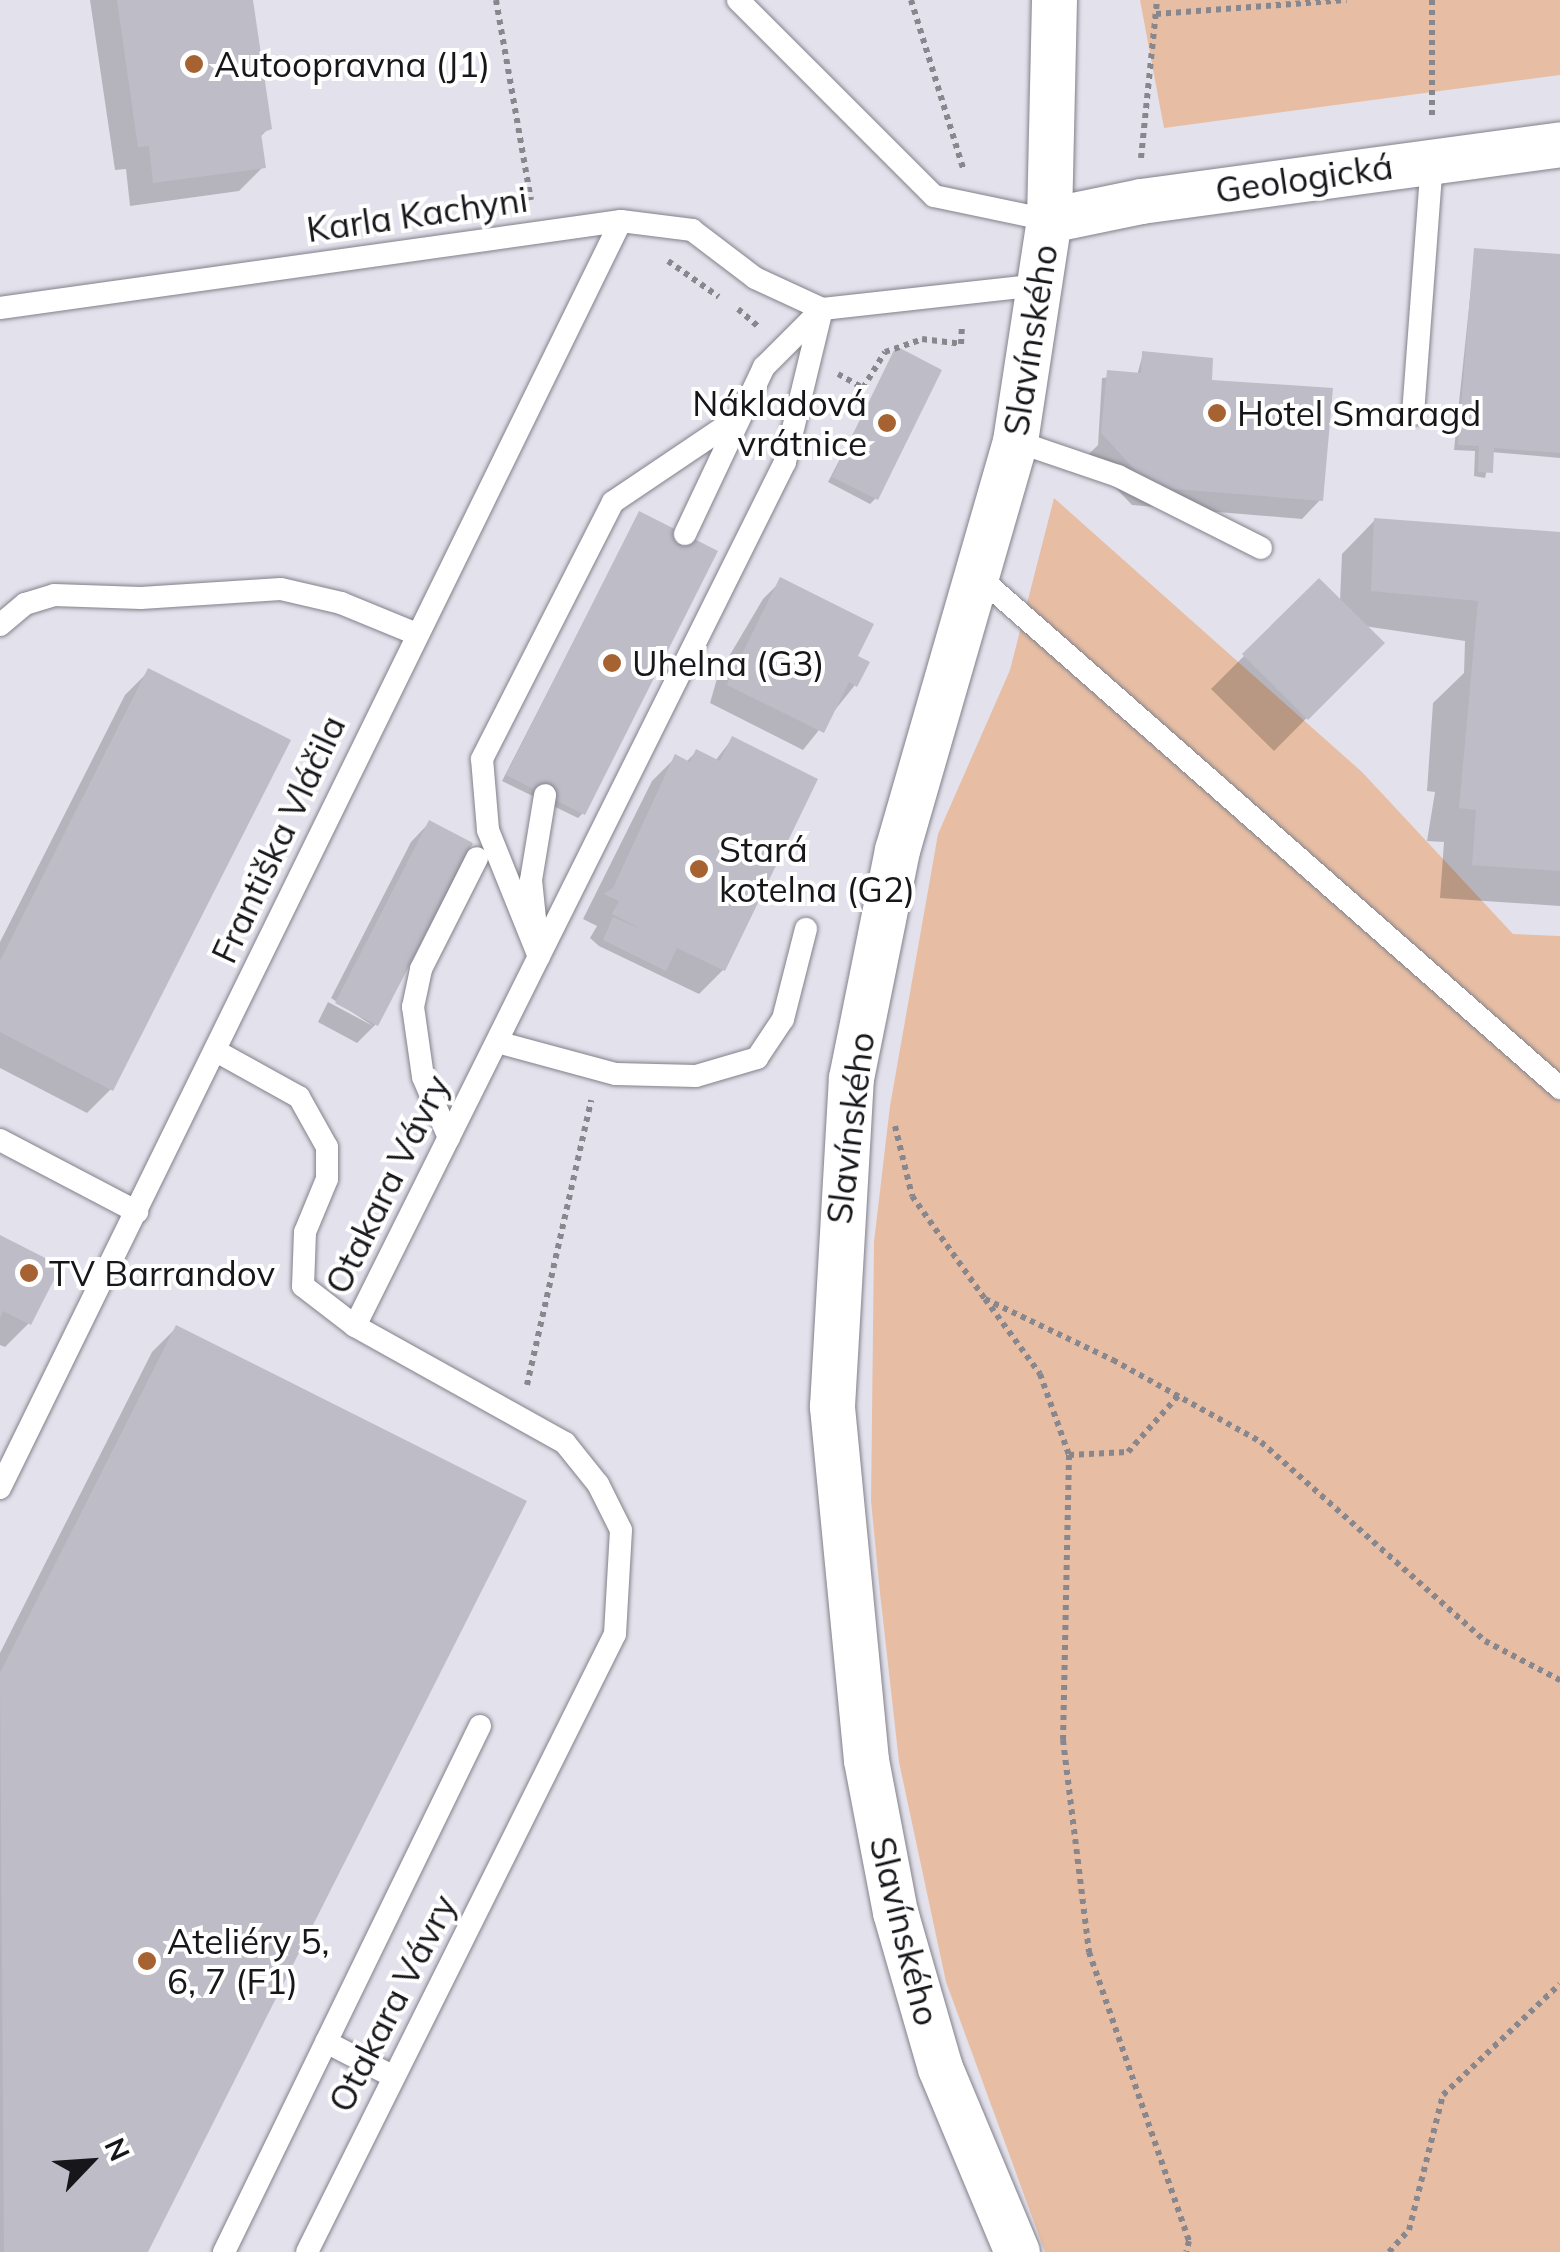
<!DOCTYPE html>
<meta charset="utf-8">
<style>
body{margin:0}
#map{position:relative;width:1560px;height:2252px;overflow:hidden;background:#e3e2ec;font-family:Mulish,sans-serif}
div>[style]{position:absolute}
.green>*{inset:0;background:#e7bea4}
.shadow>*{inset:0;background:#0003}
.building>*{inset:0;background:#bebdc7}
.path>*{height:6px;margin-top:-3px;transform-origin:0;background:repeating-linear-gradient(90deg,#88878e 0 5px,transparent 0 10px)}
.roads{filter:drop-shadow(0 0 2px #82818b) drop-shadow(0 0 2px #82818b)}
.lane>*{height:22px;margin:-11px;padding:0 11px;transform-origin:11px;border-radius:11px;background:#fff}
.street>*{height:45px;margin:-22.5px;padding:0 22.5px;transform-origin:22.5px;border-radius:22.5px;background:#fff}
.dots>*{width:28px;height:28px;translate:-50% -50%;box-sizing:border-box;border:5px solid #fff;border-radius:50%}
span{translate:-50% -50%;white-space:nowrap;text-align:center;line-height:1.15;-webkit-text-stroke:8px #fff;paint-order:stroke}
.poi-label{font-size:35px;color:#17161a}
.left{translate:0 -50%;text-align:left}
.right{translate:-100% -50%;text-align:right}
.street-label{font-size:35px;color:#17161a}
.north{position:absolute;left:40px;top:2112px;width:100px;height:100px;-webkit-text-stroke:8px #fff;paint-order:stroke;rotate:65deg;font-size:28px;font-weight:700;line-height:40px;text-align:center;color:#17161a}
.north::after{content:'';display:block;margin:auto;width:35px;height:45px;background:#17161a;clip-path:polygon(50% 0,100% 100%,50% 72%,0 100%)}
</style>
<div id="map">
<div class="green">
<div style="clip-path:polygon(1140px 0,1560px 0,1560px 75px,1164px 128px)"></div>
<div style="clip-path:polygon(1054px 498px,1362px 772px,1513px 934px,1560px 936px,1560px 2252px,1045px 2252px,946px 1982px,899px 1762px,880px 1593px,871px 1501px,874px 1242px,890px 1106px,938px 834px,1010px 670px)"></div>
</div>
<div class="shadow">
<div style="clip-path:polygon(90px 0,250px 0,269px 128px,259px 138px,263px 167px,239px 191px,130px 206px,126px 169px,115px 170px)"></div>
<div style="clip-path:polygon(1475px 250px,1560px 257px,1560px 458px,1491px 452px,1485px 478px,1474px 476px,1475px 451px,1454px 450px)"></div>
<div style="clip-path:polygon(897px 349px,876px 498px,870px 504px,828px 482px)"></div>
<div style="clip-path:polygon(1143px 354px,1320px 500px,1302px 519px,1132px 505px,1086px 457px,1098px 445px,1102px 378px,1137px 375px)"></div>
<div style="clip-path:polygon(639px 514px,583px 813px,578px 818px,502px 781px)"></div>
<div style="clip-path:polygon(1375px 520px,1560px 534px,1560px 906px,1440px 898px,1444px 842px,1427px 841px,1435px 792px,1427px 791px,1433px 703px,1464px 673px,1465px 641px,1364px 626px,1381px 643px,1274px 751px,1211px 689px,1319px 581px,1340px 601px,1342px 554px)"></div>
<div style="clip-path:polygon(781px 581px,855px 657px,855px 685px,803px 750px,710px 703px,718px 675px,763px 599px)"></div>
<div style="clip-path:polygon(149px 671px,111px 1089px,87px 1113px,0 1068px,0 942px,125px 695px)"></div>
<div style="clip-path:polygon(732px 739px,805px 804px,723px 970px,699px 994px,599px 946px,590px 938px,597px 926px,583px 919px,652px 781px,676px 757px,686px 762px,696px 752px,715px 761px)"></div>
<div style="clip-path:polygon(429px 823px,376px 1024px,357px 1043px,318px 1022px,328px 1002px,373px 1026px,331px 998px,411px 842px)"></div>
<div style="clip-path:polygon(0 1238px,29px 1323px,5px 1347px,0 1345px)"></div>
<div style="clip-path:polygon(176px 1328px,145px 2252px,0 2252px,0 1653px,152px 1352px)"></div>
</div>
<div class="building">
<div style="clip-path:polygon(117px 0,253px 0,272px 129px,261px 133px,266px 168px,153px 183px,149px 146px,138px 147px)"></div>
<div style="clip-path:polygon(1474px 248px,1560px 254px,1560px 453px,1494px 448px,1493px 473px,1478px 472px,1479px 446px,1458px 445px)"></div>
<div style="clip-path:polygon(896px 346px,942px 370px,878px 500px,832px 477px)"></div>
<div style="clip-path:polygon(1142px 351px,1213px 358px,1212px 380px,1333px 388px,1323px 501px,1151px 487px,1101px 433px,1107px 370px,1141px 373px)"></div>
<div style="clip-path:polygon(639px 511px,718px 551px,585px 815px,506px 775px)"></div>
<div style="clip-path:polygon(1374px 518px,1560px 532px,1560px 871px,1472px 865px,1476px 810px,1459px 808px,1478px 601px,1371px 591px)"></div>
<div style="clip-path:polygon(780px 577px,874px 624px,858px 656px,870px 662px,857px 687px,849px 682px,824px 733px,727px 685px,736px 654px,741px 656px)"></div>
<div style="clip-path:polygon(1319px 578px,1385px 643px,1308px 720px,1242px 654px)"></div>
<div style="clip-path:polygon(148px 668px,291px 740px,113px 1091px,0 1032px,0 961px)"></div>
<div style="clip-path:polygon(732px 736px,818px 779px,725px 971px,677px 948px,666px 971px,603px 940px,613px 917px,645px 931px,612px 914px,619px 901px,604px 894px,613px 888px,675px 754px,690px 762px,696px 749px,720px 761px)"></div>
<div style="clip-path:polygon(429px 820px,473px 843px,378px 1026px,335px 1003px)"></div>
<div style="clip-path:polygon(0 1235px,61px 1266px,31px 1325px,3px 1311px,0 1318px)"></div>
<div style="clip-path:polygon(176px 1325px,527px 1501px,148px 2252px,4px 2252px,0 1673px)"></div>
</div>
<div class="path">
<div style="left:496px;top:0;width:203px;rotate:80.1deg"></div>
<div style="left:911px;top:0;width:179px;rotate:72.8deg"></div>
<div style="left:1432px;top:0;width:119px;rotate:90deg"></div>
<div style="left:1156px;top:14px;width:191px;rotate:-4.2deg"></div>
<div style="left:1141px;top:158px;width:159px;rotate:-84.2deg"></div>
<div style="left:668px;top:261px;width:62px;rotate:35.2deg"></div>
<div style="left:738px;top:309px;width:28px;rotate:41deg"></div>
<div style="left:838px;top:374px;width:29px;rotate:29deg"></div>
<div style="left:863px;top:388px;width:42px;rotate:-58.6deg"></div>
<div style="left:885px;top:352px;width:39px;rotate:-19deg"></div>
<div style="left:922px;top:339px;width:39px;rotate:7deg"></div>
<div style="left:961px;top:344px;width:17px;rotate:-87deg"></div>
<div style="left:895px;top:1126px;width:72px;rotate:76.3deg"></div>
<div style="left:912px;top:1196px;width:126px;rotate:54.7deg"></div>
<div style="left:985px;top:1299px;width:142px;rotate:25.5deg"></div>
<div style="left:1113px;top:1360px;width:169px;rotate:29deg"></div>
<div style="left:1261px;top:1442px;width:300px;rotate:41.6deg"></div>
<div style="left:1485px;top:1641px;width:85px;rotate:27.5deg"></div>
<div style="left:985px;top:1299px;width:93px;rotate:53.7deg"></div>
<div style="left:1040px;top:1374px;width:86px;rotate:70.3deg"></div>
<div style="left:1069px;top:1455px;width:285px;rotate:91.2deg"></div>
<div style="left:1063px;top:1740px;width:214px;rotate:83deg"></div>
<div style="left:1089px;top:1952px;width:306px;rotate:70.9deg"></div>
<div style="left:1189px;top:2241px;width:11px;rotate:105deg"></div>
<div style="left:527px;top:1385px;width:292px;rotate:-77.3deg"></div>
<div style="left:1069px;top:1455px;width:59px;rotate:-2.9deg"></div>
<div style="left:1128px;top:1452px;width:75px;rotate:-48.2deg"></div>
<div style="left:1389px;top:2252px;width:30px;rotate:-48deg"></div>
<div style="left:1409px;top:2230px;width:139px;rotate:-75.9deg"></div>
<div style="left:1443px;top:2095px;width:161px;rotate:-43.5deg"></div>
</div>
<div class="roads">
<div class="lane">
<div style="left:738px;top:0;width:277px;rotate:45deg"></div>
<div style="left:934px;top:196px;width:117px;rotate:11.8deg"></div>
<div style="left:0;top:308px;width:627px;rotate:-7.98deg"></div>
<div style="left:621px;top:221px;width:72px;rotate:7.2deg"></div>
<div style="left:692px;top:230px;width:79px;rotate:37.3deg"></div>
<div style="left:755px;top:278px;width:74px;rotate:24.8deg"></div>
<div style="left:1413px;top:414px;width:254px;rotate:-85.7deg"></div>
<div style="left:1015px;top:441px;width:109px;rotate:18.8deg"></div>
<div style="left:1118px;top:476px;width:160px;rotate:26.7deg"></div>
<div style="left:685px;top:534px;width:185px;rotate:-64.7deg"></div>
<div style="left:764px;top:367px;width:82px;rotate:-45deg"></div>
<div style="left:822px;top:309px;width:218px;rotate:-6.3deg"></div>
<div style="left:979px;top:577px;width:774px;rotate:41.33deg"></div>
<div style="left:0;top:625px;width:33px;rotate:-40deg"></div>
<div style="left:25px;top:604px;width:30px;rotate:-17deg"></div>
<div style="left:54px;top:595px;width:87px;rotate:2deg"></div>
<div style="left:141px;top:598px;width:140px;rotate:-3.7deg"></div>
<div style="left:281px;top:589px;width:62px;rotate:13.1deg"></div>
<div style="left:341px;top:603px;width:79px;rotate:22.3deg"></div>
<div style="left:537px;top:938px;width:58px;rotate:-95.9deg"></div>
<div style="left:531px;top:880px;width:86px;rotate:-80.6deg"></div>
<div style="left:539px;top:957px;width:137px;rotate:-111.9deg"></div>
<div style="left:488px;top:830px;width:71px;rotate:-94.8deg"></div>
<div style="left:482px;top:759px;width:288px;rotate:-63deg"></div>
<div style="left:613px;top:502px;width:145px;rotate:-34deg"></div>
<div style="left:497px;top:1042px;width:123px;rotate:15.1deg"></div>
<div style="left:616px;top:1074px;width:80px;rotate:1.4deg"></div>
<div style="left:696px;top:1076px;width:64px;rotate:-16.4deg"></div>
<div style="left:757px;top:1058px;width:47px;rotate:-56.3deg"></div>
<div style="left:783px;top:1019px;width:93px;rotate:-75.7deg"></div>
<div style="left:216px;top:1051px;width:95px;rotate:29deg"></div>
<div style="left:299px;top:1097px;width:57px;rotate:60.8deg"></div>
<div style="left:327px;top:1147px;width:32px;rotate:90deg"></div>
<div style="left:327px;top:1179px;width:57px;rotate:112.5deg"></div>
<div style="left:305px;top:1232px;width:54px;rotate:92.1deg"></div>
<div style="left:303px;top:1286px;width:66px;rotate:37.6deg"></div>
<div style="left:355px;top:1326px;width:240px;rotate:29.1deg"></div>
<div style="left:565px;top:1443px;width:53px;rotate:51.2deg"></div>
<div style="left:598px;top:1484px;width:51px;rotate:63.4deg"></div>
<div style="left:621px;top:1530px;width:104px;rotate:93.3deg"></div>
<div style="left:615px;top:1634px;width:690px;rotate:116.49deg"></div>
<div style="left:449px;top:1138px;width:66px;rotate:-113.1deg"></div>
<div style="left:423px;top:1077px;width:71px;rotate:-98.1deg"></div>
<div style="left:413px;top:1007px;width:39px;rotate:-78deg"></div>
<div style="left:421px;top:969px;width:124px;rotate:-63.2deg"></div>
<div style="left:0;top:1140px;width:155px;rotate:27.7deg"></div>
<div style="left:355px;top:1326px;width:965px;rotate:-63.54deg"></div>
<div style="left:785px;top:462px;width:157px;rotate:-76.4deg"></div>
<div style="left:0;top:1488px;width:1411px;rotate:-63.89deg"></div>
<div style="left:326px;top:2042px;width:76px;rotate:27.2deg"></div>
<div style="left:224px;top:2252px;width:585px;rotate:-64.05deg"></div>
</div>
<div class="street">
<div style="left:1049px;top:220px;width:94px;rotate:-11.7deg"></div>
<div style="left:1141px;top:201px;width:423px;rotate:-7.7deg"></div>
<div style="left:1017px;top:2252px;width:199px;rotate:-112.7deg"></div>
<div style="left:940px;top:2068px;width:162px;rotate:-106.1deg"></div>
<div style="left:895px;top:1912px;width:155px;rotate:-100.8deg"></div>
<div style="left:866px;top:1760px;width:356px;rotate:-95.5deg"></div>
<div style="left:832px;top:1406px;width:329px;rotate:-86.7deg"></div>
<div style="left:851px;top:1078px;width:233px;rotate:-78.6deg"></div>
<div style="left:897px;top:850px;width:426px;rotate:-73.9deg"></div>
<div style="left:1015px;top:441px;width:224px;rotate:-81.3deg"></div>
<div style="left:1049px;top:220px;width:220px;rotate:-88.7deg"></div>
</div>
</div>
<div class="dots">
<div style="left:194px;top:64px;background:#a66331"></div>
<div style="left:1217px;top:413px;background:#a66331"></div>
<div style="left:887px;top:423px;background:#a66331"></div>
<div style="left:612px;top:663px;background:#a66331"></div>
<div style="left:699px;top:869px;background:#a66331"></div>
<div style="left:29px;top:1273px;background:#a66331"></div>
<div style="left:147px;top:1961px;background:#a66331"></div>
</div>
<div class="poi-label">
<span class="left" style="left:214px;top:64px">Autoopravna (J1)</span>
<span class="right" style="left:867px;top:423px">Nákladová<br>vrátnice</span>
<span class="left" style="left:1237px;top:413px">Hotel Smaragd</span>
<span class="left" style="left:632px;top:663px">Uhelna (G3)</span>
<span class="left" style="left:719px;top:869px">Stará<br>kotelna (G2)</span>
<span class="left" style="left:49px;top:1273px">TV Barrandov</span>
<span class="left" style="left:167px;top:1961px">Ateliéry 5,<br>6, 7 (F1)</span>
</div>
<div class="street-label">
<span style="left:1304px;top:178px;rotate:-8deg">Geologická</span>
<span style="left:417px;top:214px;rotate:-8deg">Karla Kachyni</span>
<span style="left:1030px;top:340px;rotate:-81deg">Slavínského</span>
<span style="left:278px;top:839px;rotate:-65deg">Františka Vláčila</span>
<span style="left:850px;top:1128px;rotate:-83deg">Slavínského</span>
<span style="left:387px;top:1184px;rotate:-64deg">Otakara Vávry</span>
<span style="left:905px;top:1931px;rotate:76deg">Slavínského</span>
<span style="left:392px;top:2003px;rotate:-63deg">Otakara Vávry</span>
</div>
<div class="north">N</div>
</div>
